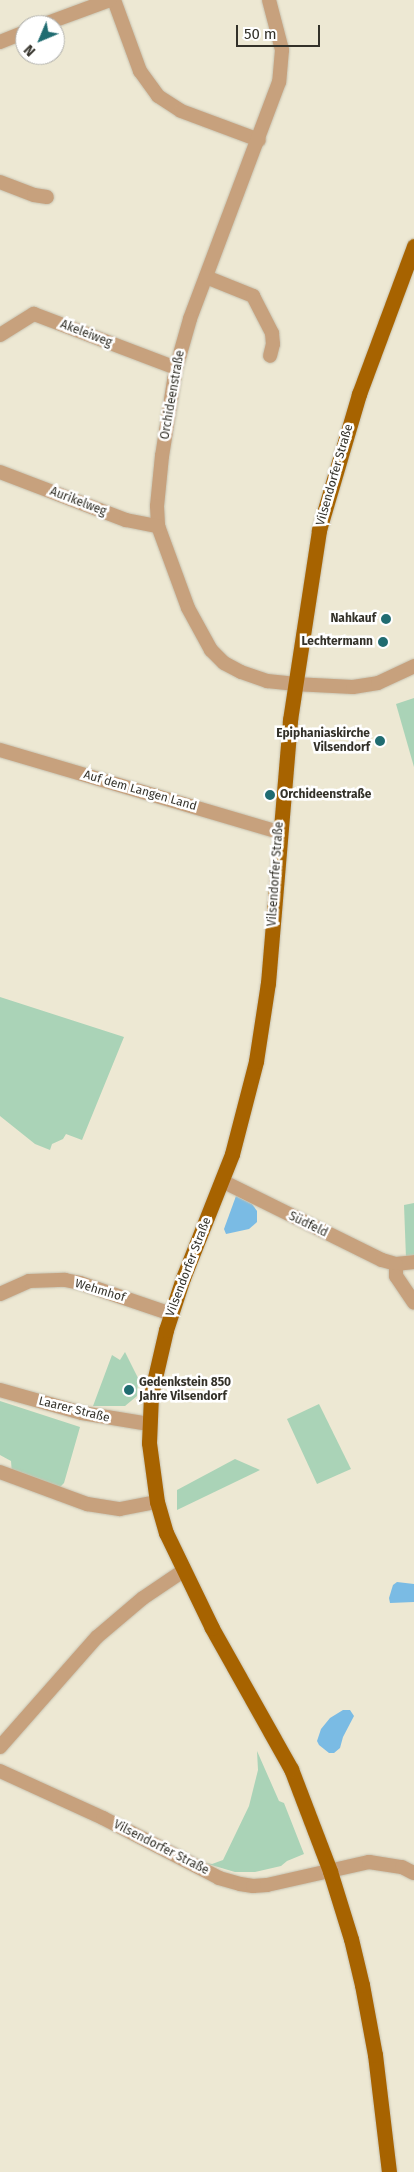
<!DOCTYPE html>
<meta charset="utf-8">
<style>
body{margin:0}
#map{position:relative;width:414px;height:2172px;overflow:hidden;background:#ede8d3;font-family:"Fira Sans",sans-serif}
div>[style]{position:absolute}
.green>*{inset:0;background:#aad3b7}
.water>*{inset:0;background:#7abbe4}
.roads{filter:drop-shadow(0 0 1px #c8c3b1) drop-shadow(0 0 1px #c8c3b1)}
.minor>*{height:14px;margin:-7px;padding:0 7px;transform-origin:7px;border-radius:7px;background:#c7a17d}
.major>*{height:15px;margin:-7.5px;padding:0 7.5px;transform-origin:7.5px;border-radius:7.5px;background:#a76300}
.dots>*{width:14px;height:14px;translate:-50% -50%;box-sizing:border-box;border:2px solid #fff;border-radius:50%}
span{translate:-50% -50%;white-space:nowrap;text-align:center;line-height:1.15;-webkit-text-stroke:5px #fff;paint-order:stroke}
.street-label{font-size:12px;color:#333129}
.poi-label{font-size:12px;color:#333129;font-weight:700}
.right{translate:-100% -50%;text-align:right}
.left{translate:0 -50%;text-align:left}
.north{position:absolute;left:15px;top:15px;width:50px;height:50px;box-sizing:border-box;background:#fff;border:1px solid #adada9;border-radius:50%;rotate:225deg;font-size:14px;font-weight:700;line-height:20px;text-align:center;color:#333129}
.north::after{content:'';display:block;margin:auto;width:18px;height:22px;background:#206c71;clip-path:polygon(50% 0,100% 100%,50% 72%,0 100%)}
.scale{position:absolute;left:236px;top:25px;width:84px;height:22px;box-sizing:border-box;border:2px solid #333129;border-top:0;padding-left:6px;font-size:15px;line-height:18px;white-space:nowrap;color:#333129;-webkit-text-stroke:4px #fff;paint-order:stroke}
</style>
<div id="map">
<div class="green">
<div style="clip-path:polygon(414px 698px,414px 767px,396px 704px)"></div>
<div style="clip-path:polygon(0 997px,124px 1037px,82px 1140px,66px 1134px,63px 1139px,52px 1144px,50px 1150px,35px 1144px,0 1116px)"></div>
<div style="clip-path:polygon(414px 1203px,414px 1256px,406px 1258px,404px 1205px)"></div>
<div style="clip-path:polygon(125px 1352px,138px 1378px,137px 1396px,125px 1406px,93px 1406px,112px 1355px,120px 1360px)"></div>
<div style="clip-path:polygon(0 1401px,80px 1427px,64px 1483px,58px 1489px,12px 1474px,11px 1461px,0 1455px)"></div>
<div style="clip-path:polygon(319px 1404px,351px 1469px,317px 1484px,287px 1419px)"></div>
<div style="clip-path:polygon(235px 1459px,260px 1470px,177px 1510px,177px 1490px)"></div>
<div style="clip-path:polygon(257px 1751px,279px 1801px,284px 1803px,304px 1854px,287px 1861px,281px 1866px,255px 1872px,235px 1872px,201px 1862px,212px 1864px,223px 1860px,249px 1806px,258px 1770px)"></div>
</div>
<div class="water">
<div style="clip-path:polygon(236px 1196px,252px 1204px,257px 1211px,257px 1222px,249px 1229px,226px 1234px,224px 1229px)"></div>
<div style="clip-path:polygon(397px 1582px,414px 1584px,414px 1602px,390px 1603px,389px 1598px,393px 1585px)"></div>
<div style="clip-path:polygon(343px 1710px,350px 1710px,354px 1716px,343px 1737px,340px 1748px,334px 1753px,329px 1753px,319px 1745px,317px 1741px,321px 1729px,330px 1718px)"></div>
</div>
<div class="roads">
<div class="minor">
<div style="left:114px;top:0;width:76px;rotate:69.9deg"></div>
<div style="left:140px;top:71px;width:31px;rotate:54deg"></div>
<div style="left:158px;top:96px;width:27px;rotate:33deg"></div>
<div style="left:181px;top:111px;width:83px;rotate:20.4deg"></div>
<div style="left:269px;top:0;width:52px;rotate:75.4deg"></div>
<div style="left:282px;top:50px;width:32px;rotate:95deg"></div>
<div style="left:279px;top:82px;width:253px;rotate:110.6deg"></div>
<div style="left:190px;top:319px;width:51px;rotate:105.9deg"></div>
<div style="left:176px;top:368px;width:89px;rotate:99deg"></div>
<div style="left:162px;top:456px;width:50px;rotate:95.7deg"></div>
<div style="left:157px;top:506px;width:20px;rotate:87deg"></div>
<div style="left:158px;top:526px;width:87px;rotate:69.9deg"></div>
<div style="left:188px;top:608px;width:48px;rotate:61.3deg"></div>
<div style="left:211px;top:650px;width:18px;rotate:45deg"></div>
<div style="left:224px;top:663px;width:19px;rotate:28deg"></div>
<div style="left:241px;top:672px;width:28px;rotate:19deg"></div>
<div style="left:267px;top:681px;width:27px;rotate:6deg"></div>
<div style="left:294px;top:684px;width:59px;rotate:2.9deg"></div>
<div style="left:353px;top:687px;width:25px;rotate:-9deg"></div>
<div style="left:378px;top:683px;width:40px;rotate:-25deg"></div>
<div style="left:42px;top:25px;width:72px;rotate:-20.2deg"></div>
<div style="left:0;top:42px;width:27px;rotate:-22deg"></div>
<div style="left:0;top:182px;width:36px;rotate:21deg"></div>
<div style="left:34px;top:195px;width:13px;rotate:9deg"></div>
<div style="left:206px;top:277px;width:51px;rotate:22deg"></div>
<div style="left:253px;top:296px;width:42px;rotate:62.8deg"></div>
<div style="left:272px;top:333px;width:11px;rotate:85deg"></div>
<div style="left:273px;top:344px;width:12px;rotate:104deg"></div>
<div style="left:0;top:335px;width:40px;rotate:-32deg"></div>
<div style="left:34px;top:314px;width:152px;rotate:20.8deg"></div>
<div style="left:0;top:472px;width:135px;rotate:20.9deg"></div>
<div style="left:126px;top:520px;width:33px;rotate:11deg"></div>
<div style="left:0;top:750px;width:291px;rotate:16.4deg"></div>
<div style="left:222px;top:1181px;width:178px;rotate:26.3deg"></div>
<div style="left:382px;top:1260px;width:15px;rotate:16deg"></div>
<div style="left:396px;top:1264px;width:18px;rotate:-6deg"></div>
<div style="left:396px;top:1264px;width:12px;rotate:90deg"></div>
<div style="left:396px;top:1276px;width:32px;rotate:56deg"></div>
<div style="left:0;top:1294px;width:32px;rotate:-24deg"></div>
<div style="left:29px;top:1281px;width:36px;rotate:-2deg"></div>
<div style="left:65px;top:1280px;width:15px;rotate:11deg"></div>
<div style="left:80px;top:1283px;width:96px;rotate:18.8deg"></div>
<div style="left:0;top:1390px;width:85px;rotate:15.7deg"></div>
<div style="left:82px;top:1413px;width:68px;rotate:9.3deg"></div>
<div style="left:0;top:1472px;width:93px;rotate:20.2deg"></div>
<div style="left:87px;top:1504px;width:33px;rotate:9deg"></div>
<div style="left:120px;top:1509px;width:38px;rotate:-11deg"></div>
<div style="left:0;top:1747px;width:147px;rotate:-48.6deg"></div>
<div style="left:97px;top:1637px;width:60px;rotate:-40.3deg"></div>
<div style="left:143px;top:1598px;width:48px;rotate:-34deg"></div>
<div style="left:0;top:1771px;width:113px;rotate:24.5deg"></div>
<div style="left:103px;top:1818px;width:131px;rotate:27.3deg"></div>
<div style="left:219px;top:1878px;width:22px;rotate:16deg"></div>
<div style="left:240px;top:1884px;width:13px;rotate:9deg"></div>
<div style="left:253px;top:1886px;width:14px;rotate:-4deg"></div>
<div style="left:267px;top:1885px;width:105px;rotate:-12.7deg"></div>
<div style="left:369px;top:1862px;width:33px;rotate:9deg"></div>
<div style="left:402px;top:1867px;width:13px;rotate:27deg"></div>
</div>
<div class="major">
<div style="left:389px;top:2172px;width:118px;rotate:-96.8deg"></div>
<div style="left:375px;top:2055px;width:71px;rotate:-100.5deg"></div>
<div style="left:362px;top:1985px;width:47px;rotate:-103.4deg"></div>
<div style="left:351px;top:1939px;width:71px;rotate:-107.2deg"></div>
<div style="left:330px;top:1871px;width:109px;rotate:-110.9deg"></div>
<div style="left:291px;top:1769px;width:162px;rotate:-119.3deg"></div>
<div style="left:212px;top:1628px;width:106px;rotate:-115.8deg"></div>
<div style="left:166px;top:1533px;width:32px;rotate:-106deg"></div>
<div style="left:157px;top:1502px;width:60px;rotate:-97.7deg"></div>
<div style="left:149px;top:1443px;width:48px;rotate:-87.6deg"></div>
<div style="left:151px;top:1395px;width:67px;rotate:-77deg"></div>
<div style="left:166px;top:1330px;width:55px;rotate:-71.9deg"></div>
<div style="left:183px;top:1278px;width:133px;rotate:-68.4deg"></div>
<div style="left:232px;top:1154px;width:96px;rotate:-75.5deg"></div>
<div style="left:256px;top:1061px;width:79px;rotate:-81.3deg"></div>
<div style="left:268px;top:983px;width:264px;rotate:-85.2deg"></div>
<div style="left:290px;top:720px;width:192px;rotate:-81.3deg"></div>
<div style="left:319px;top:530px;width:142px;rotate:-73.6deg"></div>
<div style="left:359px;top:394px;width:158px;rotate:-69.6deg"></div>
</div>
</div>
<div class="dots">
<div style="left:386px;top:619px;background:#206c71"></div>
<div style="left:383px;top:642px;background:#206c71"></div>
<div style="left:380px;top:741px;background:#206c71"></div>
<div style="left:270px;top:795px;background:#206c71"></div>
<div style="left:129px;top:1390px;background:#206c71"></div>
</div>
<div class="street-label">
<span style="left:86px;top:334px;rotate:21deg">Akeleiweg</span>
<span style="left:173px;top:395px;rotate:-80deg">Orchideenstraße</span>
<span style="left:335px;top:475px;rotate:-74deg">Vilsendorfer Straße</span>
<span style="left:78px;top:502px;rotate:21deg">Aurikelweg</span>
<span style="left:140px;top:791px;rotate:16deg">Auf dem Langen Land</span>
<span style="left:276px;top:874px;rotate:-86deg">Vilsendorfer Straße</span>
<span style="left:308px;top:1225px;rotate:26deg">Südfeld</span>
<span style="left:189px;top:1267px;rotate:-69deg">Vilsendorfer Straße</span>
<span style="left:100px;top:1291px;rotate:17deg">Wehmhof</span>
<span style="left:74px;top:1410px;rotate:14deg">Laarer Straße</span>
<span style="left:161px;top:1848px;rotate:27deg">Vilsendorfer Straße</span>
</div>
<div class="poi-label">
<span class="right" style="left:376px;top:619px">Nahkauf</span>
<span class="right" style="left:373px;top:642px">Lechtermann</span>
<span class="right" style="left:370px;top:741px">Epiphaniaskirche<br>Vilsendorf</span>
<span class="left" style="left:280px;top:795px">Orchideenstraße</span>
<span class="left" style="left:139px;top:1390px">Gedenkstein 850<br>Jahre Vilsendorf</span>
</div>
<div class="north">N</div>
<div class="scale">50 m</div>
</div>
